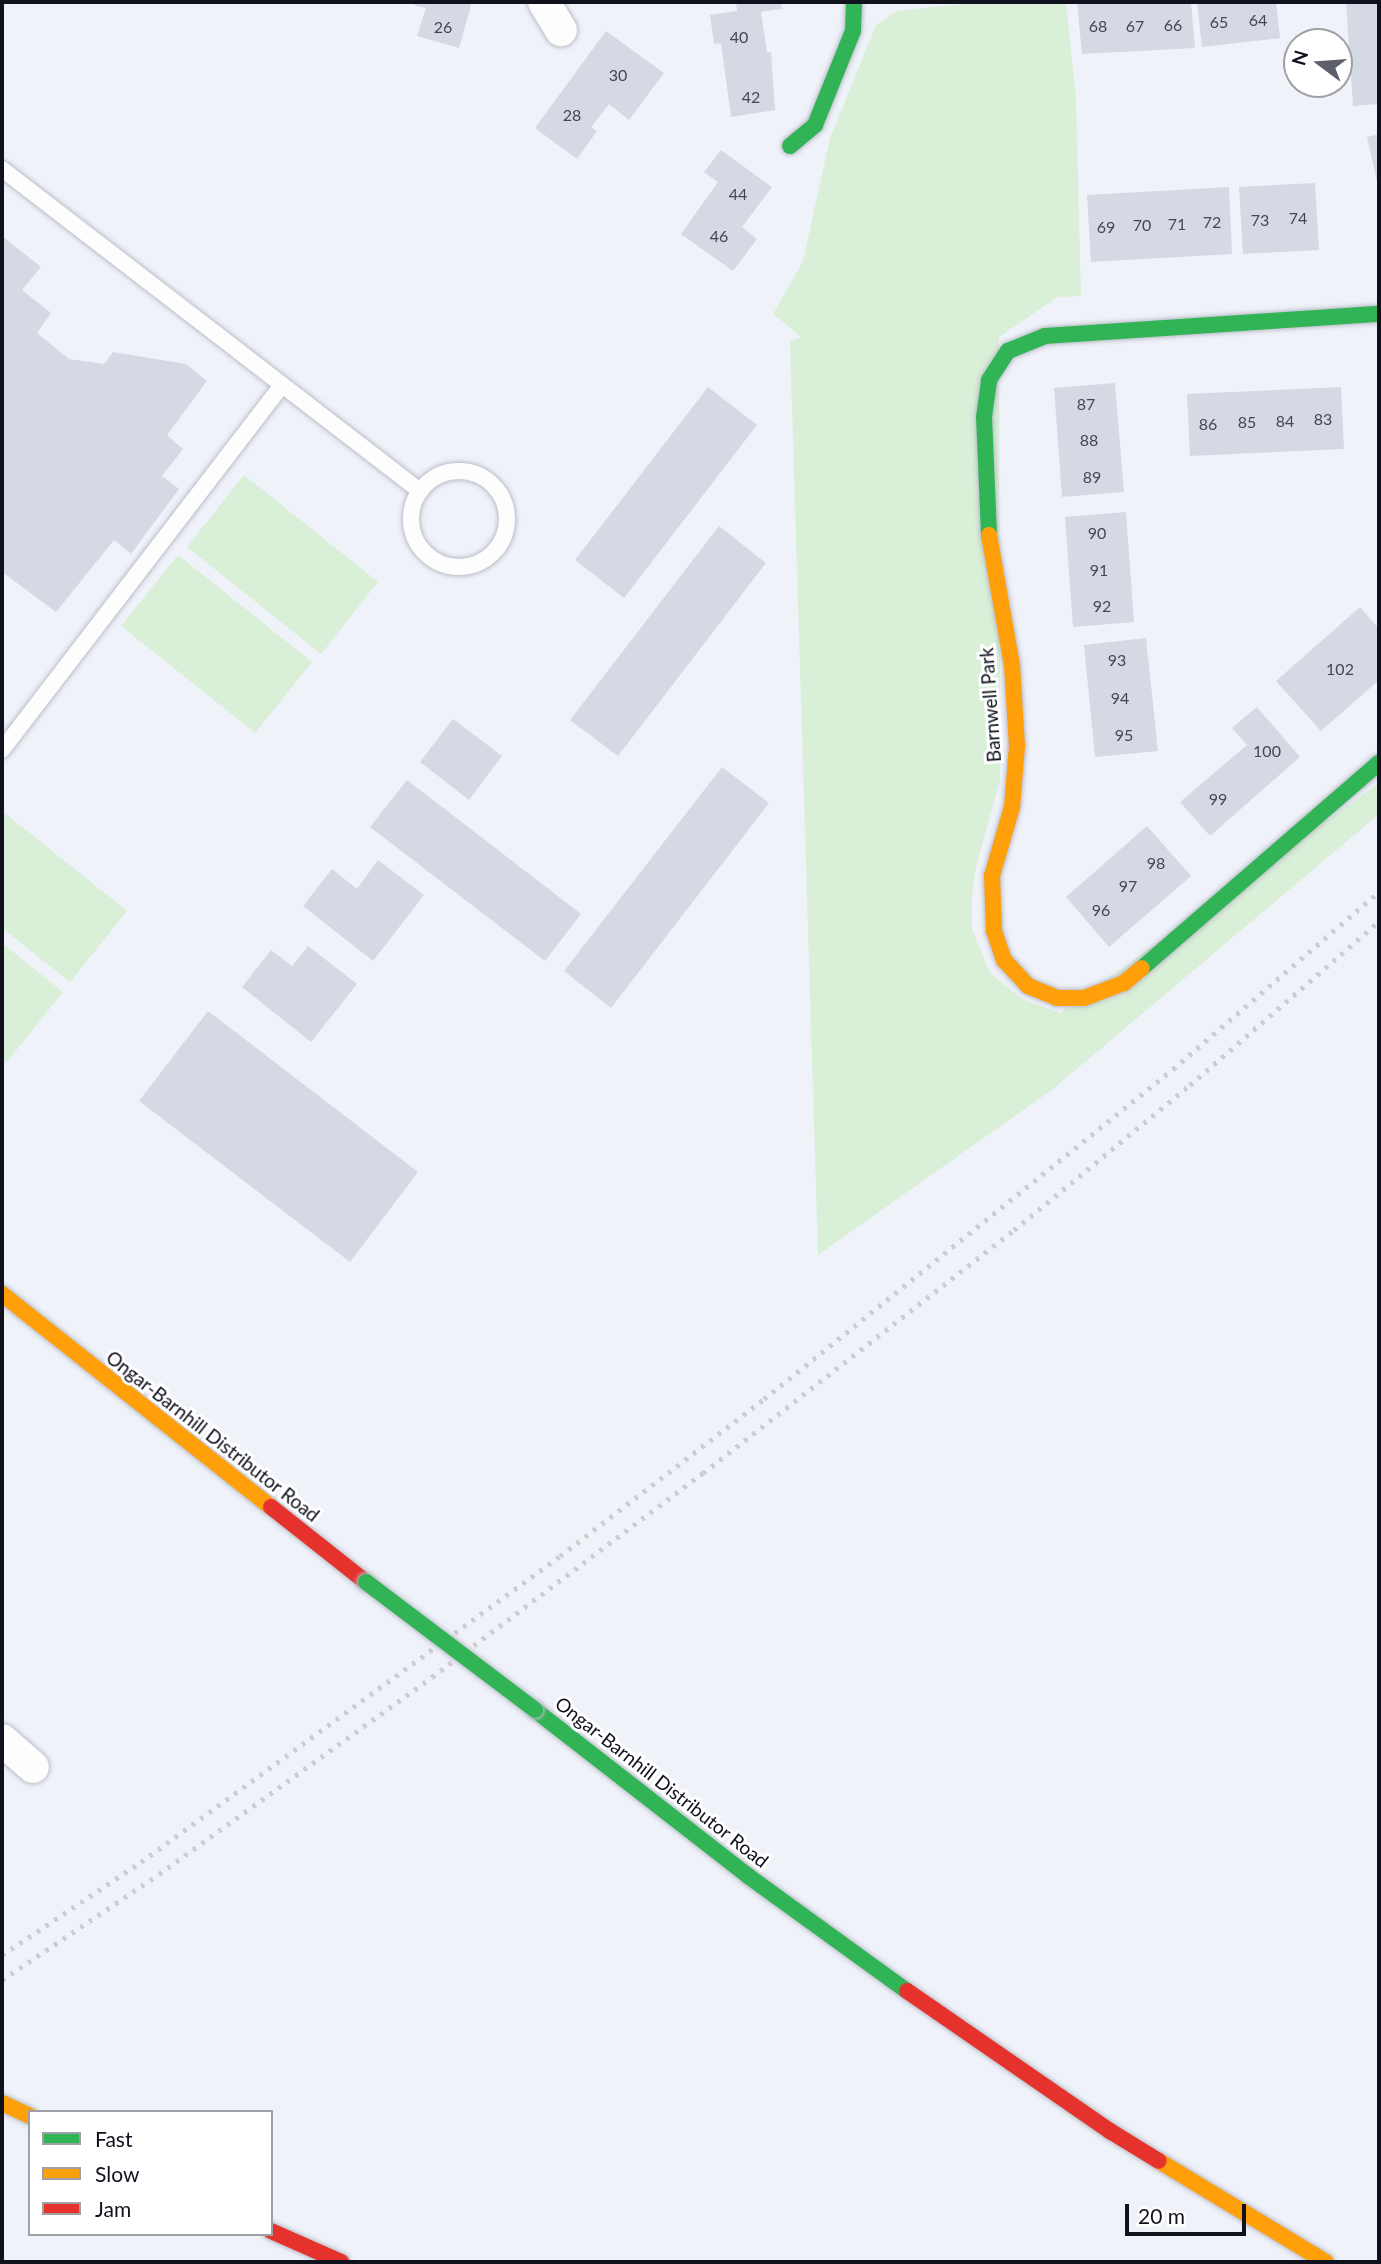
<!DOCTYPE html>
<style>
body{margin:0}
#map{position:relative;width:1381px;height:2264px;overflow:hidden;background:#eff2f9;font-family:Lato,sans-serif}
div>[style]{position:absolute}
.green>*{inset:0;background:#d9efd7}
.building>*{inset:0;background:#d5d9e3}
.roads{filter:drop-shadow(0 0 2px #bbbec8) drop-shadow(0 0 2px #bbbec8)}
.lane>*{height:16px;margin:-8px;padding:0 8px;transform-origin:8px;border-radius:8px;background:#fdfdfe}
.lane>.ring{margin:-8px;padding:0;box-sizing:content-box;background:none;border:16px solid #fdfdfe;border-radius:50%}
.street>*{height:32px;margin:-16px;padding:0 16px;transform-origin:16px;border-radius:16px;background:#fdfdfe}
.fast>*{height:16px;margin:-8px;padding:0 8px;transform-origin:8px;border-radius:8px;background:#30b455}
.slow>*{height:16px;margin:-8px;padding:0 8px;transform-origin:8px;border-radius:8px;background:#ff9f0a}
.jam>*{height:16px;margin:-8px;padding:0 8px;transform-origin:8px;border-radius:8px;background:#e5322d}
.rail>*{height:5px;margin-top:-2.5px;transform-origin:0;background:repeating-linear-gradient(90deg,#cdcdd0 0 3.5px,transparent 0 10.5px)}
.bridges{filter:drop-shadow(0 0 2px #bbbec8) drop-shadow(0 0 2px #bbbec8)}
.fast-bridge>*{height:16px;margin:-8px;padding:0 8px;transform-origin:8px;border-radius:8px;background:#30b455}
span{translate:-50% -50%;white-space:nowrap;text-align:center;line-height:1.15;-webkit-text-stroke:6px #fff;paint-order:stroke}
.number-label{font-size:16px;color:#444752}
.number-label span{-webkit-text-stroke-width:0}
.street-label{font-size:19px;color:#0f121d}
.frame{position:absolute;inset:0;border:4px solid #0f121d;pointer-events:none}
.legend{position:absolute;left:28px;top:2110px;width:245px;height:126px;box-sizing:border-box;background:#fff;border:2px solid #9fa0a5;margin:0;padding:9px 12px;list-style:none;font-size:21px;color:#0f121d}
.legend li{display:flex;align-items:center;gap:14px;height:35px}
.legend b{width:35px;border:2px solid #9fa0a5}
.north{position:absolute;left:1283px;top:28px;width:70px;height:70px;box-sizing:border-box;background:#fff;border:2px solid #9fa0a5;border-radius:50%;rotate:286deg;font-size:19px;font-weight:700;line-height:28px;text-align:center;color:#0f121d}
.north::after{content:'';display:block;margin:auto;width:24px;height:32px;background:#5d606a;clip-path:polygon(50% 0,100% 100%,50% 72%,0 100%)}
.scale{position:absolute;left:1125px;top:2204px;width:121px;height:32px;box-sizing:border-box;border:4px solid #0f121d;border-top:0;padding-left:9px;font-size:21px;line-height:24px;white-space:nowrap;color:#0f121d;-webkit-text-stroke:5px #fff;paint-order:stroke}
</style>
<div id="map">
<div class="green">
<div style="clip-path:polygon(981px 2px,1066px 2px,1076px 98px,1081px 296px,1058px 297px,999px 337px,1000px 780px,975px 871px,972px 898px,972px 929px,990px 973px,1022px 999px,1060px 1013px,1379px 783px,1379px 814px,1053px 1089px,818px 1255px,790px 342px,801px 337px,773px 314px,803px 261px,830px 138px,876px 25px,897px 11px)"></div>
<div style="clip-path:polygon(244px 475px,378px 582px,321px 654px,187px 547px)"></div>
<div style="clip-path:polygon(178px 555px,312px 662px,255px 733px,121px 626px)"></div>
<div style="clip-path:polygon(2px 811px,127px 911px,70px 982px,2px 928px)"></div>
<div style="clip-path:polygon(2px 943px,63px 992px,7px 1062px,2px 1058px)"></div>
</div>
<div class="building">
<div style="clip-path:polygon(415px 2px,472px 2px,459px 48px,417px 36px,426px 8px,414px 5px)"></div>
<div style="clip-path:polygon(736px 2px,781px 2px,782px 9px,761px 12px,767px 53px,771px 52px,775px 110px,731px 117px,721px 43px,714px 44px,710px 15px,737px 11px)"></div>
<div style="clip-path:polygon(1077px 2px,1191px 2px,1195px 48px,1082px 54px)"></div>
<div style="clip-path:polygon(1197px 2px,1276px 2px,1280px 38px,1202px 47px)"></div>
<div style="clip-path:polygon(1346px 2px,1379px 2px,1379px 104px,1353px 106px)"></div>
<div style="clip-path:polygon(606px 31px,664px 73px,629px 120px,609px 104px,591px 127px,597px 131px,577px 159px,535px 128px)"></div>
<div style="clip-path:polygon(1379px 134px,1379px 186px,1378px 186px,1367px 137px)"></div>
<div style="clip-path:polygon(721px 150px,772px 187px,742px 227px,757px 239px,733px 271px,681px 234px,718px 182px,704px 172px)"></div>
<div style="clip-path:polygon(1315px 183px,1319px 250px,1243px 254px,1239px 187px)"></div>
<div style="clip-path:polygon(1229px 187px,1232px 254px,1091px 262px,1087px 195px)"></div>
<div style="clip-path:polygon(2px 236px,41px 267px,22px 290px,51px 313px,37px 333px,69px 359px,104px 364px,113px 352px,186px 364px,207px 381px,167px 435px,183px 449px,162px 476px,179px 489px,131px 554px,114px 540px,56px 612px,2px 572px)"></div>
<div style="clip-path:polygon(1115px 383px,1124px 492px,1062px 497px,1054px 388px)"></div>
<div style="clip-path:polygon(708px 387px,757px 425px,624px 598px,575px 560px)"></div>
<div style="clip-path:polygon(1341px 387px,1344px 449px,1190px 456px,1187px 394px)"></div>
<div style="clip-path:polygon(1126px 512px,1134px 622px,1073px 627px,1065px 517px)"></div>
<div style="clip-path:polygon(719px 526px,766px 563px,618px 756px,570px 720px)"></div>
<div style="clip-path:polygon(1360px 607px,1379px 629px,1379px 680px,1321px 731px,1276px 681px)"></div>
<div style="clip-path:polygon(1146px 638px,1158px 751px,1095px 757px,1084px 645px)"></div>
<div style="clip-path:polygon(1257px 707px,1300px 757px,1210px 836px,1180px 802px,1247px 745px,1232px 728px)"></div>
<div style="clip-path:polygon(453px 719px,502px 756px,469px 800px,420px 762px)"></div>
<div style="clip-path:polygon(722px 767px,769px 803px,611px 1008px,564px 971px)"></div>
<div style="clip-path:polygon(407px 780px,581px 914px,545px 961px,370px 827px)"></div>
<div style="clip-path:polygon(1147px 826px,1191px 876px,1109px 947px,1066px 897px)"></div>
<div style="clip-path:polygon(378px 860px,424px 895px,373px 961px,303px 906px,332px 869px,357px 889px)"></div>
<div style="clip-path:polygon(308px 946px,357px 984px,311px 1042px,242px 987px,271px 950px,292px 966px)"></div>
<div style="clip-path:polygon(208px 1011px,418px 1172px,350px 1262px,139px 1101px)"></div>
</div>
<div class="roads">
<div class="lane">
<div style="left:2px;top:169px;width:528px;rotate:37.61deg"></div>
<div class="ring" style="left:411px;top:471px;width:80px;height:80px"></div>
<div style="left:2px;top:750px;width:460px;rotate:-52.5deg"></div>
</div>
<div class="street">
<div style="left:544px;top:2px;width:33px;rotate:59deg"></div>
<div style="left:2px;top:1740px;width:41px;rotate:41.1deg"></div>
</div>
<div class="fast">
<div style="left:790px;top:146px;width:33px;rotate:-40deg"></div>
<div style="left:815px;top:125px;width:101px;rotate:-68deg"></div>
<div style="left:853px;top:31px;width:29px;rotate:-88deg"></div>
<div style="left:989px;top:535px;width:118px;rotate:-92.4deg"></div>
<div style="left:984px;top:417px;width:37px;rotate:-82deg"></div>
<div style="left:989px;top:380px;width:35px;rotate:-57deg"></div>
<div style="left:1008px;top:351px;width:40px;rotate:-22deg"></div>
<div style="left:1045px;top:336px;width:335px;rotate:-3.8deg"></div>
<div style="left:1142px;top:968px;width:313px;rotate:-40.9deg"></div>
<div style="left:535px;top:1710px;width:270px;rotate:37.9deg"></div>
<div style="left:748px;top:1876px;width:196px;rotate:35.9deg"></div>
</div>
<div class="slow">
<div style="left:989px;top:535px;width:132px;rotate:80deg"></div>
<div style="left:1012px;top:665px;width:81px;rotate:86.5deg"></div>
<div style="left:1017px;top:746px;width:61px;rotate:94.7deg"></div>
<div style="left:1012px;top:807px;width:72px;rotate:106.2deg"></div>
<div style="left:992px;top:876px;width:55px;rotate:87.9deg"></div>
<div style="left:994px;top:931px;width:31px;rotate:71deg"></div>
<div style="left:1004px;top:960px;width:35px;rotate:47deg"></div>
<div style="left:1028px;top:986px;width:31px;rotate:22deg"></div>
<div style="left:1057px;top:998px;width:27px"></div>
<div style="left:1084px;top:998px;width:43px;rotate:-20.6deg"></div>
<div style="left:1124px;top:983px;width:23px;rotate:-40deg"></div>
<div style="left:2px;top:1294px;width:343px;rotate:38.4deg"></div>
<div style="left:2px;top:2103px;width:31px;rotate:25deg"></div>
<div style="left:1159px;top:2161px;width:195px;rotate:31.2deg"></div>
</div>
<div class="jam">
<div style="left:271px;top:1507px;width:121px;rotate:38.3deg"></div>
<div style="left:907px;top:1991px;width:247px;rotate:34.6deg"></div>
<div style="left:1110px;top:2131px;width:57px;rotate:31.5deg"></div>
<div style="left:271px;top:2231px;width:77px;rotate:23.9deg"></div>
</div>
</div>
<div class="rail">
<div style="left:2px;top:1955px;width:167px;rotate:-33.8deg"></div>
<div style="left:141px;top:1862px;width:519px;rotate:-36.14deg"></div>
<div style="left:560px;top:1556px;width:257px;rotate:-37.6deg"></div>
<div style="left:764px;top:1399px;width:526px;rotate:-38.9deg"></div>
<div style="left:1173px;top:1069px;width:272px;rotate:-40.7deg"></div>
<div style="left:2px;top:1980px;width:189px;rotate:-34deg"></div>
<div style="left:159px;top:1874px;width:337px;rotate:-35.8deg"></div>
<div style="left:432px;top:1677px;width:339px;rotate:-37deg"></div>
<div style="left:703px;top:1473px;width:395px;rotate:-38deg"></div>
<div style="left:1014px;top:1230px;width:228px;rotate:-39.5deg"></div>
<div style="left:1190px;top:1085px;width:250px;rotate:-40.9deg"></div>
</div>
<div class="bridges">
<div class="fast-bridge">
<div style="left:366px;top:1582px;width:212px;rotate:37.1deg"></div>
</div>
</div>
<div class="number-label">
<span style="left:1258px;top:20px">64</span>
<span style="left:1219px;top:22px">65</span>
<span style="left:1173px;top:25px">66</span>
<span style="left:1098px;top:26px">68</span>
<span style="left:1135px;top:26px">67</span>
<span style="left:443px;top:27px">26</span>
<span style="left:739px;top:37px">40</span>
<span style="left:618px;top:75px">30</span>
<span style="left:751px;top:97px">42</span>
<span style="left:572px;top:115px">28</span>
<span style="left:738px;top:194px">44</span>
<span style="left:1298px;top:218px">74</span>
<span style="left:1260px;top:220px">73</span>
<span style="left:1212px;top:222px">72</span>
<span style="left:1177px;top:224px">71</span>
<span style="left:1142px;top:225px">70</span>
<span style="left:1106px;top:227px">69</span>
<span style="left:719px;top:236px">46</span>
<span style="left:1086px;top:404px">87</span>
<span style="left:1323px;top:419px">83</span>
<span style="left:1285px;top:421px">84</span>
<span style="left:1247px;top:422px">85</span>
<span style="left:1208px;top:424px">86</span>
<span style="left:1089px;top:440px">88</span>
<span style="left:1092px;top:477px">89</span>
<span style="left:1097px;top:533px">90</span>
<span style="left:1099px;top:570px">91</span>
<span style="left:1102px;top:606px">92</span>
<span style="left:1117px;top:660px">93</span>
<span style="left:1340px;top:669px">102</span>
<span style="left:1120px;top:698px">94</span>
<span style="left:1124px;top:735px">95</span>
<span style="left:1267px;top:751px">100</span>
<span style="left:1218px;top:799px">99</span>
<span style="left:1156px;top:863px">98</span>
<span style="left:1128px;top:886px">97</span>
<span style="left:1101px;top:910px">96</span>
</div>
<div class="street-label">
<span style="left:990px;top:705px;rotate:-94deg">Barnwell Park</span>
<span style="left:213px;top:1436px;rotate:38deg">Ongar-Barnhill Distributor Road</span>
<span style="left:662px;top:1782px;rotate:38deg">Ongar-Barnhill Distributor Road</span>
</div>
<div class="frame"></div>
<ul class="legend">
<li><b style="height:9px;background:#30b455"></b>Fast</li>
<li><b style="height:9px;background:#ff9f0a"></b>Slow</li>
<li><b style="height:9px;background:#e5322d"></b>Jam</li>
</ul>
<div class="north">N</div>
<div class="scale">20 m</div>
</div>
